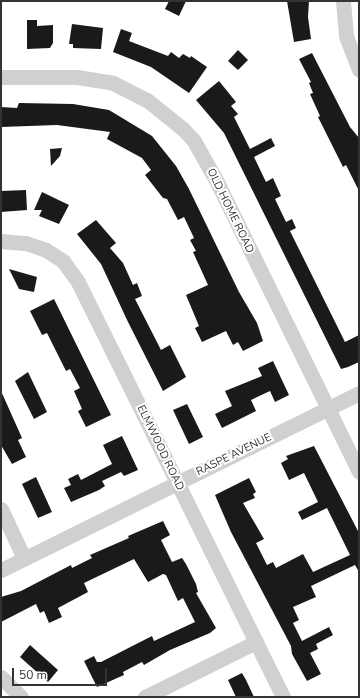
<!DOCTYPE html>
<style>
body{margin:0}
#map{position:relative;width:360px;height:698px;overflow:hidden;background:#fff;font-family:"Nunito Sans",sans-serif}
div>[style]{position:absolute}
.building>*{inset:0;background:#1a1a1a}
.minor>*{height:15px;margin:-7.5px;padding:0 7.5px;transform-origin:7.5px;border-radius:7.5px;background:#d0d0d0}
span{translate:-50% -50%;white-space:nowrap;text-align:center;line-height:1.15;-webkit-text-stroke:4px #fff;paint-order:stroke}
.street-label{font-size:11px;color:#333}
.frame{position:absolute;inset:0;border:2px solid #333;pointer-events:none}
.scale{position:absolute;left:12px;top:668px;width:95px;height:18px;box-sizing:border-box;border:2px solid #333;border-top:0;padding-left:5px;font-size:12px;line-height:14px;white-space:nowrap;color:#333;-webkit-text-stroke:3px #fff;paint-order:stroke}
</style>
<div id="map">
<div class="building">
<div style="clip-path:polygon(169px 1px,186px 1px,179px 16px,165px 9px)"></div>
<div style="clip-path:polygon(287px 1px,309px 1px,308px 17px,311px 39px,294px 42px)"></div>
<div style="clip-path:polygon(27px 20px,37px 20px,37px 26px,53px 25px,53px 43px,50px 48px,27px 49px)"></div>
<div style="clip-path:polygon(72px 24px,103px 28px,101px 49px,73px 48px,73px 44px,69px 44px)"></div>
<div style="clip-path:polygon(121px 29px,132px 33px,129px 41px,168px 56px,171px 52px,179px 58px,183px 54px,190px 58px,191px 56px,207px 67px,189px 93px,151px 67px,113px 52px)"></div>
<div style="clip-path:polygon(238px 50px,248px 60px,238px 70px,228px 61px)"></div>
<div style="clip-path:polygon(312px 53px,350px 127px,359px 138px,359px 191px,346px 165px,343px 167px,318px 117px,320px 116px,310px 94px,313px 93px,309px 83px,311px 82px,299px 59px)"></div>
<div style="clip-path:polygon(219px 81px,236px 102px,231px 106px,238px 114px,234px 117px,250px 149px,271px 138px,275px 146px,254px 157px,266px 182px,273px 178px,281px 196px,275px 199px,286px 222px,292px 219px,296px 228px,290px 231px,345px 342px,359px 335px,359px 362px,348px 367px,341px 369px,224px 133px,196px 100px)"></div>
<div style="clip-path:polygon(19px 103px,73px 104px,109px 110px,152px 136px,176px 166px,189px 189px,239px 292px,257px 323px,263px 341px,243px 351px,238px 342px,233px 345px,226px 331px,202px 342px,195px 328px,199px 326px,186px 295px,208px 285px,193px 252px,196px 251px,190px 240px,194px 238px,184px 217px,178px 220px,167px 199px,163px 198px,145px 175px,151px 170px,142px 158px,107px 139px,110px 132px,57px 125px,1px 127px,1px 107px,17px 108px)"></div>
<div style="clip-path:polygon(62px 148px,60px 156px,51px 166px,50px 149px)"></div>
<div style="clip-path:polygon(26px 190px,27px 210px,1px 212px,1px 191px)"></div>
<div style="clip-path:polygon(42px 192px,69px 205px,59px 224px,39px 216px,42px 210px,34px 210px)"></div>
<div style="clip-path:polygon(96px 220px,116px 243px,110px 248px,123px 263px,133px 285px,137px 283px,142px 296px,135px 299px,161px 350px,170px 345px,186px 377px,163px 391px,128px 322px,101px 264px,77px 234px)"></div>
<div style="clip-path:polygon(9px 269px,37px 277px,34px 292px,19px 289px)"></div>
<div style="clip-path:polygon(54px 299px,111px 415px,86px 427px,78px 411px,82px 409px,74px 391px,80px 388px,70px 369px,66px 371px,47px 333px,42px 335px,30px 311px)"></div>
<div style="clip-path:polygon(273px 361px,289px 395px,275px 402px,270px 391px,251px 400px,256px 411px,222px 428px,215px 414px,232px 406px,225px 391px,262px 376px,258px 368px)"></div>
<div style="clip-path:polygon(28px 372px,47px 412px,34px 419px,15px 381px)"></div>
<div style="clip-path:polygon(1px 391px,22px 438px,18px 440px,26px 457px,12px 464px,1px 445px)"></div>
<div style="clip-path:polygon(187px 404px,203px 437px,189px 444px,173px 410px)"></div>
<div style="clip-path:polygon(122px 436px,138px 470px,124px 476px,121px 472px,102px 481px,105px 486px,99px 490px,71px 502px,64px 488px,71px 485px,68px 479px,78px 474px,81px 480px,112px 464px,103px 445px)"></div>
<div style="clip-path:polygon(314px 446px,359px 533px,359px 572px,355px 565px,311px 586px,316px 597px,293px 607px,299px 620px,293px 623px,302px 641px,329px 627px,333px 635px,316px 644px,318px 649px,310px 653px,321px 674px,307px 681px,292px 654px,291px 646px,231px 532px,215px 495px,249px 478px,256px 492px,253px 494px,255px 498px,243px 503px,264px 539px,256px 543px,267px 565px,273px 562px,276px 568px,303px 554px,313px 572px,350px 555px,327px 508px,302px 520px,298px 512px,318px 502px,304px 473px,289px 480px,281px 463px,288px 459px,286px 456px)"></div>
<div style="clip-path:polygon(36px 477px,52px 512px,38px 518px,22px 484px)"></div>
<div style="clip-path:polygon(163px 521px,170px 535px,161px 540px,172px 562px,182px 558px,186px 564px,196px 584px,198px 592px,196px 593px,216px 628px,210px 633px,170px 650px,144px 665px,142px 662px,123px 672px,124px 675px,97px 687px,84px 661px,94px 656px,97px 662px,101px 662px,152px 636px,154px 641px,195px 622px,183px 598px,178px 601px,166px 575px,163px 574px,148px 582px,134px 559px,84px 583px,88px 592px,58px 608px,62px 617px,49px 623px,44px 611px,40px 613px,36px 604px,1px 622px,1px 597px,21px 591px,71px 565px,72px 568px,92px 558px,90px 555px,129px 538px,128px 536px)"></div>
<div style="clip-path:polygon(30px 645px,58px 670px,48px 682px,20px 657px)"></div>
<div style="clip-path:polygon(242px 673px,246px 680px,254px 697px,236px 697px,228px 680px)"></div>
</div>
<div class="minor">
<div style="left:343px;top:1px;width:35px;rotate:85deg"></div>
<div style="left:346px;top:36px;width:36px;rotate:69deg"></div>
<div style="left:1px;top:77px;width:76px"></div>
<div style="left:77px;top:77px;width:36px;rotate:9deg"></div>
<div style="left:113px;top:83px;width:38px;rotate:27deg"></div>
<div style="left:147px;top:100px;width:46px;rotate:38.9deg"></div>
<div style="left:183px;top:129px;width:16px;rotate:47deg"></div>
<div style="left:194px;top:141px;width:47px;rotate:60.7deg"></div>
<div style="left:217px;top:182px;width:323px;rotate:63.9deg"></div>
<div style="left:1px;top:241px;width:25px;rotate:5deg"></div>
<div style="left:26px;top:243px;width:21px;rotate:19deg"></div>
<div style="left:46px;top:250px;width:20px;rotate:33deg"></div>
<div style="left:63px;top:261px;width:26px;rotate:54deg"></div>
<div style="left:78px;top:282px;width:463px;rotate:63.7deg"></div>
<div style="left:1px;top:509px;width:54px;rotate:64.9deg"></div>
<div style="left:1px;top:570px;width:399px;rotate:-26.3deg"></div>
<div style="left:1px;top:677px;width:28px;rotate:45deg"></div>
<div style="left:145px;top:697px;width:124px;rotate:-26.4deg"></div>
</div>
<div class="street-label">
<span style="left:230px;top:211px;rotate:64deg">OLD HOME ROAD</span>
<span style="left:160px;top:448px;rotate:64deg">ELMWOOD ROAD</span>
<span style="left:234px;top:455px;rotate:-26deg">RASPE AVENUE</span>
</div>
<div class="frame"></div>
<div class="scale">50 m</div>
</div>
